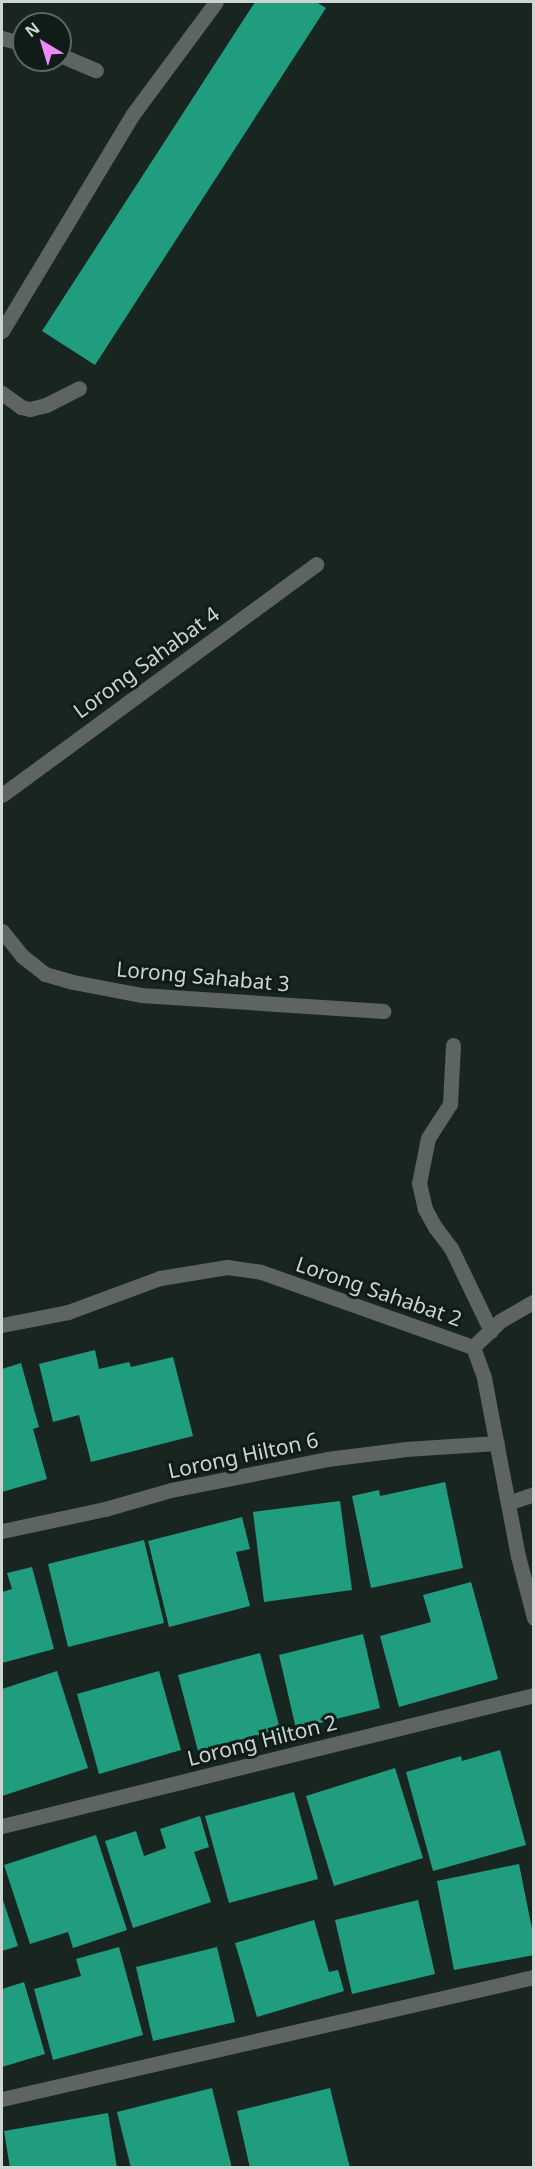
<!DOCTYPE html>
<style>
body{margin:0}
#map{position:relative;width:535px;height:2169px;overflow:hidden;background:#192521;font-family:"Noto Sans",sans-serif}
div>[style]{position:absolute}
.building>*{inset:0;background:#209d7f}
.minor>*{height:15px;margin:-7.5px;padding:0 7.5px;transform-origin:7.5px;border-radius:7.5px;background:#5d6461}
span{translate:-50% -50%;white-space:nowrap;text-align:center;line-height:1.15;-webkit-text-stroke:6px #0f1c18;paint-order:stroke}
.street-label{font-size:21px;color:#cdd5d2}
.frame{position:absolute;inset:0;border:3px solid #cdd5d2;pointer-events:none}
.north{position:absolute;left:12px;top:12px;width:60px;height:60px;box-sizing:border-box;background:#0f1c18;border:2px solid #5b6662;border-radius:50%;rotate:322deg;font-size:16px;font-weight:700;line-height:24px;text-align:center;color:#cdd5d2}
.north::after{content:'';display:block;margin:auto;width:21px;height:27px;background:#ec8cfb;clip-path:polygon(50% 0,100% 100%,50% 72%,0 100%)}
</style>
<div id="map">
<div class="building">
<div style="clip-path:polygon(255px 2px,316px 2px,326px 8px,95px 365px,42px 331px)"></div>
<div style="clip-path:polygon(95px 1350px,99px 1369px,129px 1362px,131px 1367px,173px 1357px,193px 1436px,91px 1462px,79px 1415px,53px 1422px,39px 1364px)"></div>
<div style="clip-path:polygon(21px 1363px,39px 1427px,33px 1429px,47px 1479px,2px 1492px,2px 1369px)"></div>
<div style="clip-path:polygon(445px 1482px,463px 1568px,371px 1588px,352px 1496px,379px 1490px,380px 1496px)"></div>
<div style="clip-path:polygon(340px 1501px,352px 1590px,264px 1602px,253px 1512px)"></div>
<div style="clip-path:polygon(242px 1517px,250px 1549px,236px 1552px,250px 1606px,169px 1627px,148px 1541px)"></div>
<div style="clip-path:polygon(144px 1540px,164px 1623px,68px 1647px,48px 1564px)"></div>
<div style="clip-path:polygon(32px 1567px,54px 1649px,2px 1663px,2px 1592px,12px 1589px,7px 1573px)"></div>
<div style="clip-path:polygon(471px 1582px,498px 1679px,399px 1707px,380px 1636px,431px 1622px,423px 1595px)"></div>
<div style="clip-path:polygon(363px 1634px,380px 1708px,296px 1729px,279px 1655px)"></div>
<div style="clip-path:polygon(260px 1653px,280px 1729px,198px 1751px,178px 1675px)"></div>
<div style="clip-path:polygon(57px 1671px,88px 1768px,2px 1796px,2px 1689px)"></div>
<div style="clip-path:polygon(159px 1671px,181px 1750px,99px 1774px,77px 1694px)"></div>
<div style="clip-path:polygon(500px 1750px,526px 1845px,433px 1871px,406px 1772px,461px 1756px,462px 1761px)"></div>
<div style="clip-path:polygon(395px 1768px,423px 1858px,334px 1886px,306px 1796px)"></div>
<div style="clip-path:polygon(294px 1792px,318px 1879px,229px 1903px,205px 1816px)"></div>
<div style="clip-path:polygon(200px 1816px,209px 1847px,194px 1852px,211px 1902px,133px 1928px,105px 1841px,136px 1831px,144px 1856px,166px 1848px,160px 1829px)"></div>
<div style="clip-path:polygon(96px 1835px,127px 1930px,73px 1948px,68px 1932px,30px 1944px,4px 1865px)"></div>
<div style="clip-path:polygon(519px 1864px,534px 1939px,534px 1955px,454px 1970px,437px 1881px)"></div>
<div style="clip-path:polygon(2px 1897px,18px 1946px,2px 1951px)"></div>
<div style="clip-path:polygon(418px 1900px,435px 1974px,352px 1994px,335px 1920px)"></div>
<div style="clip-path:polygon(314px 1920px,329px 1972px,338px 1970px,344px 1991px,257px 2017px,235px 1943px)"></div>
<div style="clip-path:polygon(119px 1947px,143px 2035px,53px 2060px,34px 1989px,81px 1976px,76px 1959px)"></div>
<div style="clip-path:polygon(217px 1947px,235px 2022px,153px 2041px,136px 1967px)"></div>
<div style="clip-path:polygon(24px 1982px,45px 2054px,2px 2067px,2px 1989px)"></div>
<div style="clip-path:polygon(212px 2088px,232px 2168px,131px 2168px,117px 2112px)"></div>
<div style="clip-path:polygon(330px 2088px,350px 2168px,250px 2168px,237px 2111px)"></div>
<div style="clip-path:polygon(108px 2113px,117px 2168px,10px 2168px,4px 2131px)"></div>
</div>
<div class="minor">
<div style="left:2px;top:38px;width:23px;rotate:15deg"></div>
<div style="left:60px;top:55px;width:39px;rotate:23deg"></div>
<div style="left:2px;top:331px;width:253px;rotate:-58.9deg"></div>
<div style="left:133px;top:114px;width:139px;rotate:-53.5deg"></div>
<div style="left:2px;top:393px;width:24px;rotate:36deg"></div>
<div style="left:21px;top:407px;width:9px;rotate:13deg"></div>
<div style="left:30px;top:409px;width:16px;rotate:-14deg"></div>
<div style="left:46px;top:405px;width:37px;rotate:-27deg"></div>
<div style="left:2px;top:795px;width:390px;rotate:-36.3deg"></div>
<div style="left:2px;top:931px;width:32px;rotate:51deg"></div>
<div style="left:22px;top:956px;width:29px;rotate:38deg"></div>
<div style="left:45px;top:974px;width:29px;rotate:16deg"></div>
<div style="left:73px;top:982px;width:69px;rotate:10.8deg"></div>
<div style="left:141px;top:995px;width:243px;rotate:3.8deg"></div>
<div style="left:453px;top:1045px;width:59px;rotate:92.9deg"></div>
<div style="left:450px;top:1104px;width:40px;rotate:122.9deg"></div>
<div style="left:428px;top:1138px;width:46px;rotate:101.3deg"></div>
<div style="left:419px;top:1183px;width:27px;rotate:77deg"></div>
<div style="left:425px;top:1209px;width:21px;rotate:61deg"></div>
<div style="left:435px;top:1227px;width:26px;rotate:53deg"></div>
<div style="left:451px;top:1248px;width:92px;rotate:64.3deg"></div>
<div style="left:2px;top:1325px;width:67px;rotate:-11.1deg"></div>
<div style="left:68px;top:1312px;width:98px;rotate:-20.3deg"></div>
<div style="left:160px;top:1278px;width:68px;rotate:-9.3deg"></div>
<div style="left:227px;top:1267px;width:34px;rotate:8deg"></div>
<div style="left:261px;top:1272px;width:225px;rotate:19.5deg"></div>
<div style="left:473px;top:1347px;width:33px;rotate:70deg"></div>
<div style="left:484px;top:1378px;width:181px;rotate:79.2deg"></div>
<div style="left:518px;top:1556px;width:64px;rotate:75.5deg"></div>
<div style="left:473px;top:1347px;width:37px;rotate:-44deg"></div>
<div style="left:500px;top:1321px;width:39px;rotate:-30deg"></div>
<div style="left:508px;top:1503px;width:28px;rotate:-19deg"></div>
<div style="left:2px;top:1531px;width:105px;rotate:-12.1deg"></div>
<div style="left:105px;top:1509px;width:69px;rotate:-16.1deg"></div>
<div style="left:171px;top:1490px;width:159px;rotate:-11.2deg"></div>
<div style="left:327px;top:1459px;width:80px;rotate:-7.2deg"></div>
<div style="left:406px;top:1449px;width:91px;rotate:-3.8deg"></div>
<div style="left:2px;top:1826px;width:548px;rotate:-13.83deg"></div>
<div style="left:2px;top:2099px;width:546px;rotate:-12.92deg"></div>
</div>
<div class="street-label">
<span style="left:146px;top:662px;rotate:-36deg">Lorong Sahabat 4</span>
<span style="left:203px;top:976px;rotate:5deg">Lorong Sahabat 3</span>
<span style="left:379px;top:1291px;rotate:19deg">Lorong Sahabat 2</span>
<span style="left:243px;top:1455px;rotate:-12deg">Lorong Hilton 6</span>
<span style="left:262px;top:1740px;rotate:-14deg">Lorong Hilton 2</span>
</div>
<div class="frame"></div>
<div class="north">N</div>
</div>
